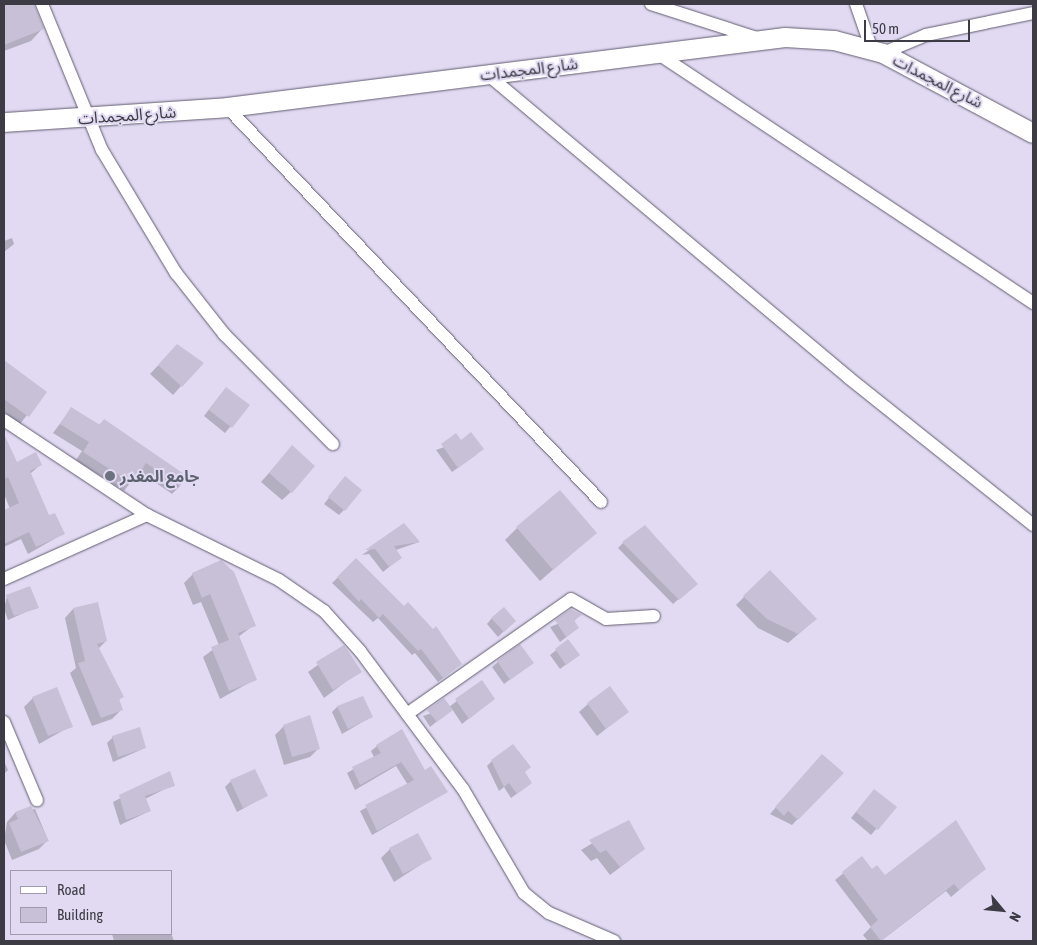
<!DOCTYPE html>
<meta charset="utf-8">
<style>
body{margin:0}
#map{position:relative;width:1037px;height:945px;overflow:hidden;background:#e1daf2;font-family:"Asap Condensed","Noto Sans Arabic",sans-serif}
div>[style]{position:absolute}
.shadow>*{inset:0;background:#0003}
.building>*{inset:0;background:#c7c0d7}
.roads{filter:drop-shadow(0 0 1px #625c70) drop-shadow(0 0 1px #625c70)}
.street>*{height:12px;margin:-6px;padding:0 6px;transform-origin:6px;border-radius:6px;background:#fff}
.secondary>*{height:19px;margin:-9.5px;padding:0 9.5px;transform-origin:9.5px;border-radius:9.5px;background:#fff}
.dots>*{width:14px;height:14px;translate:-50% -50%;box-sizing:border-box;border:2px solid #e1daf2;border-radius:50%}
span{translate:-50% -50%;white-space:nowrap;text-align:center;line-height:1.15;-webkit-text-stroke:4px #e1daf2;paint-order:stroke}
.street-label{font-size:16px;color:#3d3b44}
.worship-label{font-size:16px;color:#5b616d;font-weight:700}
.left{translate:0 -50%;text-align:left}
.frame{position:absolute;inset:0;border:5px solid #3d3b44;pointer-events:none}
.legend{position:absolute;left:10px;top:870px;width:162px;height:65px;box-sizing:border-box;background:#e1daf2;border:1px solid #9f9aac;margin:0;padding:6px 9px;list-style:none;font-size:15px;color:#3d3b44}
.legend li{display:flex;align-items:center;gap:10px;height:25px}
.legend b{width:25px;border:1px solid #9f9aac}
.north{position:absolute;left:977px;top:885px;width:50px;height:50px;-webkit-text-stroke:4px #e1daf2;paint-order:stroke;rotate:118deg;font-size:14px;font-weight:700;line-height:20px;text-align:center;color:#3d3b44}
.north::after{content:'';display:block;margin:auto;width:18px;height:22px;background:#3d3b44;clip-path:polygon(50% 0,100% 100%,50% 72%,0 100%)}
.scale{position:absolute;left:864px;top:20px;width:106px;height:22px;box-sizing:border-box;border:2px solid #3d3b44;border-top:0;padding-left:6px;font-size:15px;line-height:18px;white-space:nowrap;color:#3d3b44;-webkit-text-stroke:4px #e1daf2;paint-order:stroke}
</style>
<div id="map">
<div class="shadow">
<div style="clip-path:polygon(4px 4px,33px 4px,42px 29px,31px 41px,4px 51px)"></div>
<div style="clip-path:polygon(12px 238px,14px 244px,4px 252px,4px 241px)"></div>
<div style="clip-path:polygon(169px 354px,181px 386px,173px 395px,150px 374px)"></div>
<div style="clip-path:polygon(4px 362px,45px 392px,20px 424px,4px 412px)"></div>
<div style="clip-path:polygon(221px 394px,248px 405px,225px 433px,204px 416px)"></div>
<div style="clip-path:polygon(71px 409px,98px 426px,104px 420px,180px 486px,172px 494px,139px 471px,124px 491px,76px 460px,82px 451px,53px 433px)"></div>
<div style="clip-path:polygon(4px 437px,16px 464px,40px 465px,30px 474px,48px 517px,63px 534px,28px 554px,21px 539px,4px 547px,4px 511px,10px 509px,4px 494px)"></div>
<div style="clip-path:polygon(461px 441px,476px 455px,452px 472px,436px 450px)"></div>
<div style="clip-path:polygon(284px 456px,291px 492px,282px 500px,261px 482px)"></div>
<div style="clip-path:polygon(340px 484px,344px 510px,339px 515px,324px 504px)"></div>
<div style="clip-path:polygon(404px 525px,419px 542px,396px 550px,394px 563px,383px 572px,369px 554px,362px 555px)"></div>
<div style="clip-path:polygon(517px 528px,595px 533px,540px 581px,505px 540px)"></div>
<div style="clip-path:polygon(623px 543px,690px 589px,673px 604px,618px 548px)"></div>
<div style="clip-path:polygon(356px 560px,455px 669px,438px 682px,415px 653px,412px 655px,378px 618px,373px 622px,332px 583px)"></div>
<div style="clip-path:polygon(770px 571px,816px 619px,788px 643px,758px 628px,736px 605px)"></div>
<div style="clip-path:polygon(193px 574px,254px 625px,238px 637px,256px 679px,220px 699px,203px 657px,219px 645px,201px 602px,193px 605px,184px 583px)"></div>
<div style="clip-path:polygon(7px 596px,37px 607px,8px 620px,4px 609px)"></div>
<div style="clip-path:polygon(73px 609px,106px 641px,98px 649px,122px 697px,118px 701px,121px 710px,112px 719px,92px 726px,70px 673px,76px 668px,65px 618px)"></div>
<div style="clip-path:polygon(580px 615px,573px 622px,578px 628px,560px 642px,550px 627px)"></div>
<div style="clip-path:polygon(492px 618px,509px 626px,498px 637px,487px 624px)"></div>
<div style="clip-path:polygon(568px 641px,572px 660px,560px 669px,550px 655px)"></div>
<div style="clip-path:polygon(343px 647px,360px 671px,324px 698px,308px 672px)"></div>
<div style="clip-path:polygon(498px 662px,532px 663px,504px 684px,492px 667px)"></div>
<div style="clip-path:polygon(482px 682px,489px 702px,462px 724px,452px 709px,430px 727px,423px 716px,449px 707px)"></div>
<div style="clip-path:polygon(33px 698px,71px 726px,39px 744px,24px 707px)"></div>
<div style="clip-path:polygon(588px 704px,627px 712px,597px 736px,579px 712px)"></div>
<div style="clip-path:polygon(337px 707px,371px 717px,342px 734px,332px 712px)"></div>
<div style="clip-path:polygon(284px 726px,318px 749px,310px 757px,284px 765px,275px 735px)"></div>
<div style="clip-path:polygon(113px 737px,145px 748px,113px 762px,107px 743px)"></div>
<div style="clip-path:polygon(377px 746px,447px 792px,372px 835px,360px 811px,408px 785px,396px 766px,355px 790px,347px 773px,374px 757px,371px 751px)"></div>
<div style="clip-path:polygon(4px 761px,8px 770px,4px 774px)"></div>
<div style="clip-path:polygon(492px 761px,524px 773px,526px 787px,511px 798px,504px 787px,499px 791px,487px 766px)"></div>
<div style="clip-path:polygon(816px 762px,842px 773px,792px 825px,770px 814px)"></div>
<div style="clip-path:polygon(169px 773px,173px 785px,145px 799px,150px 811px,120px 825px,113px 802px)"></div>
<div style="clip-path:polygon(231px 781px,266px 796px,237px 812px,225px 787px)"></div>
<div style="clip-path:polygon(869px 796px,895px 807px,871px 835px,851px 818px)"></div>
<div style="clip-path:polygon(35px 809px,48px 840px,39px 849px,12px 860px,4px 840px,7px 822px,15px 813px)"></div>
<div style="clip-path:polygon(628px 822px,644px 849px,610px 875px,597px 858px,591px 861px,581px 850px)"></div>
<div style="clip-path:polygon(390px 849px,431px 858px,394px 882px,381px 858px)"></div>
<div style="clip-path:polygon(862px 858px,872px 871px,885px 877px,984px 869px,951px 897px,946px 891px,881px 941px,868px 941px,863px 935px,871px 927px,835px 880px)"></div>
<div style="clip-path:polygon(171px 933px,174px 941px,114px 941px,112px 934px)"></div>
</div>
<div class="building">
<div style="clip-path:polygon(4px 4px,34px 4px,44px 29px,4px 45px)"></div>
<div style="clip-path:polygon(177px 344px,204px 363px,182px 387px,158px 365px)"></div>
<div style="clip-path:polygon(4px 360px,47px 392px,29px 417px,4px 399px)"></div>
<div style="clip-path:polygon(226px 387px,250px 405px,232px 428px,209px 410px)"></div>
<div style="clip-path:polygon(71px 407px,100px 425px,104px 419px,187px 476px,180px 486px,146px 463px,133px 484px,83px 452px,89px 442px,60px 424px)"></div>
<div style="clip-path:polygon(471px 432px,484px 449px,458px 468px,441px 444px,456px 433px,461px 440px)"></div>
<div style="clip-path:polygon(4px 434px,17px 462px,36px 452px,42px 465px,30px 471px,49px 515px,55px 513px,65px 534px,36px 547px,29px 532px,4px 544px,4px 510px,19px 503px,8px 477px,4px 479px)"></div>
<div style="clip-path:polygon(292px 445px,315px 466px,292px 493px,269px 473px)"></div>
<div style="clip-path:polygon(345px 476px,362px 490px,345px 511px,328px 497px)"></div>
<div style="clip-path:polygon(560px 490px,597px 533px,553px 570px,516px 527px)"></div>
<div style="clip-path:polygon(404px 523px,420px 542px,394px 546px,402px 558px,389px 567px,375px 549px,365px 550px)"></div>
<div style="clip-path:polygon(645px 525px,698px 584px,679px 600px,622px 542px)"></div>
<div style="clip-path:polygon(356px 558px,404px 606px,408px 602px,433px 629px,436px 626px,462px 664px,443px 678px,421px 649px,418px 651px,383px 614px,379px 618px,361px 599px,359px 602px,337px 577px)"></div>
<div style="clip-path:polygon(221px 560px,234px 572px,256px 626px,238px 633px,257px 680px,229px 691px,211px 647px,229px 640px,210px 594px,202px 598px,192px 573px)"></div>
<div style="clip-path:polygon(770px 570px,817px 619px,798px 634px,767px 619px,743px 596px)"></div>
<div style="clip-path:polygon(30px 586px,39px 608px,14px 616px,6px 595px)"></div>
<div style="clip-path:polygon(98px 602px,107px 641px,97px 644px,124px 697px,119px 699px,123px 710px,101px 718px,78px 663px,85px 661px,73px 608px)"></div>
<div style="clip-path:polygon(504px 607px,516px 621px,504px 632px,491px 618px)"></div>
<div style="clip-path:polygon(571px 609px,582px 615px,574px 620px,579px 628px,566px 637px,555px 620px)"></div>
<div style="clip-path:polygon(568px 639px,580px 655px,566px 665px,555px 649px)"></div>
<div style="clip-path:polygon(520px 644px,534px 663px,510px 680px,497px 661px)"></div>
<div style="clip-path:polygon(344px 645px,362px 672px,333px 690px,316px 662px)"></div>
<div style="clip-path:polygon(482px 680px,495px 699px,469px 719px,455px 699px)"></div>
<div style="clip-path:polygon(610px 686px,629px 712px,606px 729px,587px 703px)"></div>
<div style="clip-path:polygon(57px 687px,73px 727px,48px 736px,32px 697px)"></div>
<div style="clip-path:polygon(363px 696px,373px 717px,348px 729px,337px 706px)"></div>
<div style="clip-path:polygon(444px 698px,453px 710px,437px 722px,427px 710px)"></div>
<div style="clip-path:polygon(310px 715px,320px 749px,292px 757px,283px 725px)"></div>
<div style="clip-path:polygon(140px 727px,146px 748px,118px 757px,112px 736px)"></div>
<div style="clip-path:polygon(402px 729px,425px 770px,431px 766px,448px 792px,377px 831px,365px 805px,414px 780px,401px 762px,360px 785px,352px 767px,381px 753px,376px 745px)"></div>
<div style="clip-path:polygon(513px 744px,531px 767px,525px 772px,532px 783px,517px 794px,509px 783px,504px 787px,491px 760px)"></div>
<div style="clip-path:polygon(822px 754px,844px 773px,798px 820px,788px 811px,784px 816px,775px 807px)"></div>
<div style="clip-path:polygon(255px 769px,268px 796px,243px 808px,230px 780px)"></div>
<div style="clip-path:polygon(170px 771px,175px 786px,145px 796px,151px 811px,126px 820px,119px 795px)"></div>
<div style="clip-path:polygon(874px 789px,897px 807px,878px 830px,856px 812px)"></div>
<div style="clip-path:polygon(31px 806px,49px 841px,21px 852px,9px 823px,18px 819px,15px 812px)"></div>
<div style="clip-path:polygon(629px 820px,645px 849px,620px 867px,606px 850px,600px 853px,589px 840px)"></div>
<div style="clip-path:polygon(956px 820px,986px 869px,959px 890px,954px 884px,881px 941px,870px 927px,878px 920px,842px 872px,862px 856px,872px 869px,877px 865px,885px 875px)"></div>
<div style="clip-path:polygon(418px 833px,432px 859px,403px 874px,389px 848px)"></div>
</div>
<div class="roads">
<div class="street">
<div style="left:42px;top:4px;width:158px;rotate:67.7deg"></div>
<div style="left:102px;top:150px;width:144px;rotate:59deg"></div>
<div style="left:176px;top:273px;width:78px;rotate:51.8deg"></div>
<div style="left:224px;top:334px;width:155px;rotate:45.3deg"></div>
<div style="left:651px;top:4px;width:111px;rotate:17.8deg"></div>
<div style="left:856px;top:4px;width:49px;rotate:70.8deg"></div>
<div style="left:657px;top:53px;width:452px;rotate:33.6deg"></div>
<div style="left:883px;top:53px;width:47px;rotate:-22.7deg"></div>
<div style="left:926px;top:35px;width:109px;rotate:-11.6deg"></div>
<div style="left:487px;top:74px;width:473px;rotate:40deg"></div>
<div style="left:849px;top:378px;width:236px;rotate:38.6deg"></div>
<div style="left:227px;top:107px;width:544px;rotate:46.56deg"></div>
<div style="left:4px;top:420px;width:172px;rotate:33.6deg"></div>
<div style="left:147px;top:515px;width:147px;rotate:26.2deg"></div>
<div style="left:279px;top:580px;width:55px;rotate:34.6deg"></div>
<div style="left:324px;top:611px;width:54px;rotate:48deg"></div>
<div style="left:360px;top:651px;width:172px;rotate:53.3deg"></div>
<div style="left:463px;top:789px;width:121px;rotate:59.6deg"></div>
<div style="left:524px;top:893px;width:32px;rotate:39deg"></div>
<div style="left:549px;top:913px;width:71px;rotate:23.3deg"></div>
<div style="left:4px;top:579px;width:157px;rotate:-24.1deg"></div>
<div style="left:407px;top:714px;width:200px;rotate:-35deg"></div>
<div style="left:571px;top:599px;width:40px;rotate:29.7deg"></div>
<div style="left:606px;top:619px;width:48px;rotate:-3.6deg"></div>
<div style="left:4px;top:722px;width:85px;rotate:67.1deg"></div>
</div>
<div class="secondary">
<div style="left:4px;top:122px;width:224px;rotate:-3.8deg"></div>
<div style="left:227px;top:107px;width:562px;rotate:-7.15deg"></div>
<div style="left:785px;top:37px;width:49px;rotate:3.5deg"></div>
<div style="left:834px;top:40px;width:51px;rotate:14.9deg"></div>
<div style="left:883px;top:53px;width:170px;rotate:28.1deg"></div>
</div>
</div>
<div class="dots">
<div style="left:110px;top:476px;background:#6b7280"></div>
</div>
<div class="street-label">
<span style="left:529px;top:69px;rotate:-7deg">شارع المجمدات</span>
<span style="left:938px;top:81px;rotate:27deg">شارع المجمدات</span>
<span style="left:127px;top:115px;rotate:-4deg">شارع المجمدات</span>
</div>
<div class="worship-label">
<span class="left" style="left:120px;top:476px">جامع المغدر</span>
</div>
<div class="frame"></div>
<ul class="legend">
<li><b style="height:6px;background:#fff"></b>Road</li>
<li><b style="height:14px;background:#c7c0d7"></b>Building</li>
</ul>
<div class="north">N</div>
<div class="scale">50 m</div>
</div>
